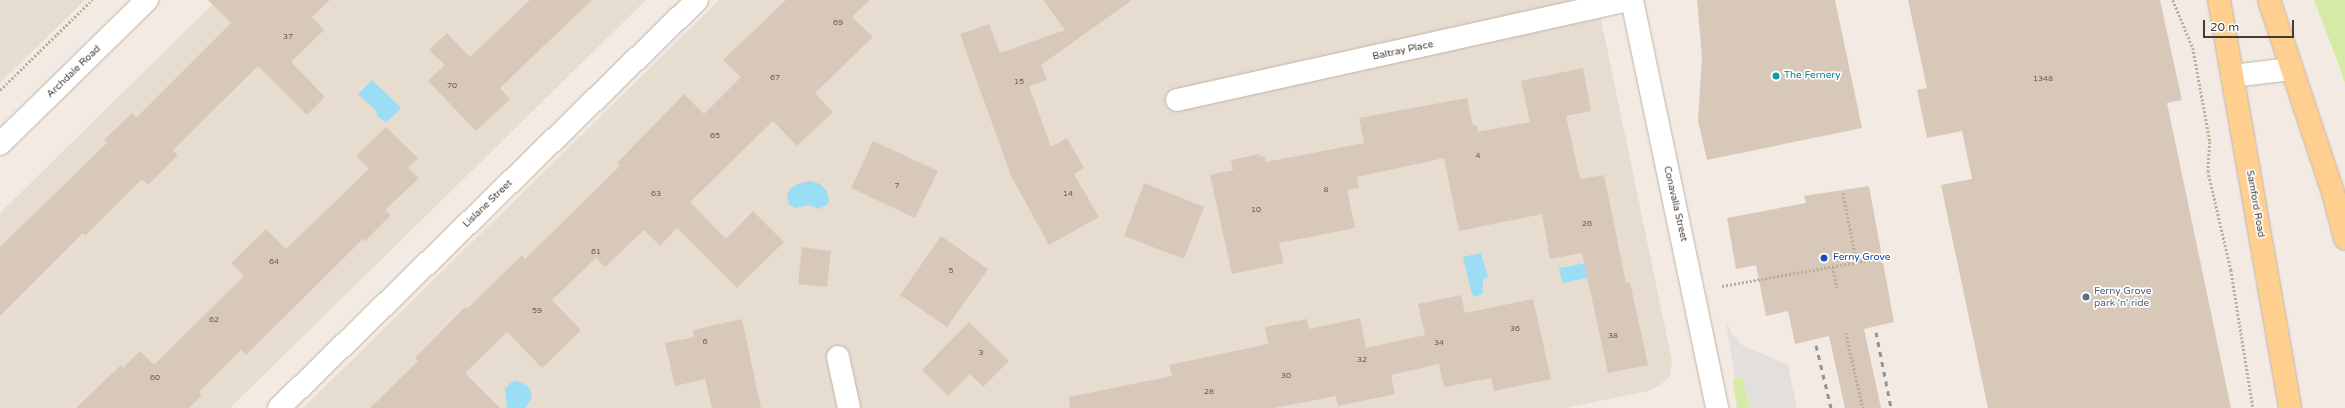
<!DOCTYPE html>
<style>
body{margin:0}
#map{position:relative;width:2345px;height:408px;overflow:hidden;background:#f3ebe3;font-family:"Varela Round",sans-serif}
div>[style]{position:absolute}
.residential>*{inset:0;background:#e7dcd0}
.green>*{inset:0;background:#d6eaa8}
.parking>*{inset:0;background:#e3dfdc}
.water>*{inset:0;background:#9addf5}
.building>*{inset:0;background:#d8c8ba}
.path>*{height:2.5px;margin-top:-1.25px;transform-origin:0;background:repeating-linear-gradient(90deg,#c1ab95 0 2px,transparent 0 4px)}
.roads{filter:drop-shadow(0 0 1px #bfb2a5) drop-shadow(0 0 1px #bfb2a5)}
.minor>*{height:22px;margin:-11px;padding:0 11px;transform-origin:11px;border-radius:11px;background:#fff}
.major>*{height:22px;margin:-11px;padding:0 11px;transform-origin:11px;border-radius:11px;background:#ffcf8f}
.rail>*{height:3px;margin-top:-1.5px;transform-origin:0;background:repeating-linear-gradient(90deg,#949494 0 5px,transparent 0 10px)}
.dots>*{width:11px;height:11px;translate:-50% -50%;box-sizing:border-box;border:2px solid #fff;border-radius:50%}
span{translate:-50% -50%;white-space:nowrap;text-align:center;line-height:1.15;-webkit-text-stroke:3.5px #fff;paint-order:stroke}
.number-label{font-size:8px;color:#6a5e55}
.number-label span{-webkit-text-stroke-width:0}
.street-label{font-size:10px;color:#453b33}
.culture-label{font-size:10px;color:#0d838f}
.left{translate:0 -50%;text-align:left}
.transit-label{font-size:10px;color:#164399}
.service-label{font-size:10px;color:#4e5e75}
.scale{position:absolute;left:2203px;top:20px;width:91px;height:18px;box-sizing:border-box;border:2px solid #453b33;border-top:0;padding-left:5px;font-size:12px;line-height:14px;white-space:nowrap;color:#453b33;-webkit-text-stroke:3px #fff;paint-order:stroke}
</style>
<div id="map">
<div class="residential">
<div style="clip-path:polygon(0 0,85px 0,0 83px)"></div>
<div style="clip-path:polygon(217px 0,646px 0,230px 408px,0 408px,0 213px)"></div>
<div style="clip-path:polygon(719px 0,1597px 0,1672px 361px,1670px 376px,1659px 386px,1648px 391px,1566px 408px,303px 408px)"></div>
</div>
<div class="green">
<div style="clip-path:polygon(2314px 0,2345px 0,2345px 83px,2338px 63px)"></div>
<div style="clip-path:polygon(1740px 377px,1743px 380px,1750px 408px,1737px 408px,1733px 383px,1735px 378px)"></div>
</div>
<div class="parking">
<div style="clip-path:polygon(1726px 322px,1732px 334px,1742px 345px,1788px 365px,1797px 408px,1750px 408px,1743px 380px,1740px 377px,1735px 378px)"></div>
</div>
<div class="water">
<div style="clip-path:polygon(372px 80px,401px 108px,387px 122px,378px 117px,375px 110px,358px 94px)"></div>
<div style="clip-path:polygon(810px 181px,820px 184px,827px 191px,829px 201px,827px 205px,818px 209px,809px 205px,796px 208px,789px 205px,787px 195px,790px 189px,798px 184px)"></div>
<div style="clip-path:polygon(1481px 253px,1488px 277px,1483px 279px,1483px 293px,1475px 297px,1472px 295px,1463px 257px)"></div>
<div style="clip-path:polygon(1598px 261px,1601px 275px,1562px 283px,1559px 268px)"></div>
<div style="clip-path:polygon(517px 381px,528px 386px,532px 394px,530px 401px,525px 408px,507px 408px,505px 389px,510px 383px)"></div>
</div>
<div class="building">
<div style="clip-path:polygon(208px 0,330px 0,312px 17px,324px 30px,291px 62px,325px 97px,307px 115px,258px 66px,173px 150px,178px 155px,148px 185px,142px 179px,86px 235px,83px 233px,0 316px,0 247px,107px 143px,104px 140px,132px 113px,136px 118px,231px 23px)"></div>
<div style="clip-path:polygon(530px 0,592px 0,500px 88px,510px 99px,476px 131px,428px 81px,445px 65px,429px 50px,447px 33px,470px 57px)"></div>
<div style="clip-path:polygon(786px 0,870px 0,852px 17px,873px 37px,815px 93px,833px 112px,797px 146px,773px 121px,690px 202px,726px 239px,753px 211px,784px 242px,737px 288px,677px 228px,660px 246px,644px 230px,605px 267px,596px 258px,552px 300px,581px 330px,542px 368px,507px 332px,465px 373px,500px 408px,370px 408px,418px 361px,415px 358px,465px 307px,467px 309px,522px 255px,525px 259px,620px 166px,617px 163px,684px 94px,704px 114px,741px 77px,723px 60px)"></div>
<div style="clip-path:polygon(1043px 0,1132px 0,1041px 65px,1047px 80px,1029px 86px,1051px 147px,1067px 138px,1084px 168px,1074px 174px,1099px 217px,1049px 245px,1011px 176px,960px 34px,989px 24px,1000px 53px,1065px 30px)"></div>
<div style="clip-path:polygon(1697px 0,1835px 0,1862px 128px,1707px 160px,1698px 121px,1702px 57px)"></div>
<div style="clip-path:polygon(1908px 0,2160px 0,2182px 100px,2167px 103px,2231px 408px,1988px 408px,1941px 185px,1972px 179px,1962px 131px,1927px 138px,1917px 90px,1927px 88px)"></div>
<div style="clip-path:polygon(1583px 68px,1591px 111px,1566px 116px,1580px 179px,1604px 175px,1626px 283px,1630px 282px,1648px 365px,1608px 373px,1582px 253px,1550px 259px,1542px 214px,1459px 231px,1444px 158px,1357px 177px,1359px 188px,1347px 190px,1355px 228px,1279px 243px,1284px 263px,1232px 274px,1210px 175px,1233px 170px,1231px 160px,1259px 154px,1260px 157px,1264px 156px,1266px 162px,1364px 143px,1359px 118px,1467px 98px,1473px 126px,1477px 125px,1478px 132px,1530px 122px,1521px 81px)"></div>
<div style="clip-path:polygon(386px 127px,418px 158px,408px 168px,419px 178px,385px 210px,391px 215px,365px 241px,363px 239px,246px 355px,241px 350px,199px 392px,202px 395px,189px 408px,76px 408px,121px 365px,123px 368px,140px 351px,154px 365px,244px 276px,231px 263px,266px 229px,286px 249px,369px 169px,356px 156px)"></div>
<div style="clip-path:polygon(873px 141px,938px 171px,915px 218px,851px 188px)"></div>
<div style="clip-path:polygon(1144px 183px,1204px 207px,1184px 259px,1124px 236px)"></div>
<div style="clip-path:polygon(1869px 186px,1894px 322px,1864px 329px,1881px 408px,1845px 408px,1829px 336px,1795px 344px,1788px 311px,1766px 316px,1756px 265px,1736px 269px,1727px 218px,1806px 203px,1804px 196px)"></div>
<div style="clip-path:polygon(941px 236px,988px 269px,947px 327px,900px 295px)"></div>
<div style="clip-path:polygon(802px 247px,831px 251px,827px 287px,798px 284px)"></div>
<div style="clip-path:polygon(1461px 295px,1465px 313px,1533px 299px,1551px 379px,1494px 391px,1491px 378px,1444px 387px,1439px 364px,1391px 375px,1395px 394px,1338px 406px,1336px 396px,1274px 408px,1070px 408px,1069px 397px,1172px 376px,1169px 365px,1268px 344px,1265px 327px,1307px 319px,1309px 329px,1360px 318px,1366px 348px,1425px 335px,1418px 304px)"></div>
<div style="clip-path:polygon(742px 319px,761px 408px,712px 408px,705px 379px,675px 386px,665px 343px,694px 337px,693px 330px)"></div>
<div style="clip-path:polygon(969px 322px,1009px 361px,983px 387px,970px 374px,948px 396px,922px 370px)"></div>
</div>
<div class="path">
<div style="left:2173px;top:0;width:52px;rotate:67.4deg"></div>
<div style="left:2193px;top:48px;width:96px;rotate:79.7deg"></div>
<div style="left:2210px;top:142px;width:29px;rotate:94deg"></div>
<div style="left:2208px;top:171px;width:102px;rotate:76.9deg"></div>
<div style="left:2231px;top:270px;width:140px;rotate:80.9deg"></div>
<div style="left:0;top:90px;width:129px;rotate:-44.4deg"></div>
<div style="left:1843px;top:193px;width:71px;rotate:78.7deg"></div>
<div style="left:1833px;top:267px;width:21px;rotate:79deg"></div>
<div style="left:1722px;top:286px;width:168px;rotate:-10deg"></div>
<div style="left:1846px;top:333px;width:77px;rotate:77.2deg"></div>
</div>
<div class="roads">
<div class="minor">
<div style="left:1632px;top:0;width:417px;rotate:78.2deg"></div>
<div style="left:2232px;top:76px;width:60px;rotate:-6.7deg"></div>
<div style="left:1177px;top:100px;width:463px;rotate:-12.5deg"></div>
<div style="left:0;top:144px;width:206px;rotate:-44.4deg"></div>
<div style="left:838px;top:357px;width:52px;rotate:77.8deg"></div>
<div style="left:279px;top:408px;width:584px;rotate:-44.31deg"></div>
</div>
<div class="major">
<div style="left:2219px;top:0;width:414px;rotate:80.1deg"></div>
<div style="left:2269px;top:0;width:202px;rotate:71.6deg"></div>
<div style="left:2333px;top:192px;width:48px;rotate:75.4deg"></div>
</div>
</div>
<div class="rail">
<div style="left:1876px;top:332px;width:77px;rotate:78.8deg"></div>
<div style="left:1816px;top:345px;width:65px;rotate:76.6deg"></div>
</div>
<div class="dots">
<div style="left:1776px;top:76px;background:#0f9aa8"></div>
<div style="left:1824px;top:258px;background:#1a4fb4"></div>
<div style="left:2086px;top:297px;background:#5c6f8a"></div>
</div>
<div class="number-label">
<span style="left:838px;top:23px">69</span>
<span style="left:288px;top:37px">37</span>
<span style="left:775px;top:78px">67</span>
<span style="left:2043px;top:79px">1348</span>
<span style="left:1019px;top:82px">15</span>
<span style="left:452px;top:86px">70</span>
<span style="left:715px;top:136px">65</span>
<span style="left:1478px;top:156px">4</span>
<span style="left:897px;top:186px">7</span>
<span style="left:1326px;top:190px">8</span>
<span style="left:656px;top:194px">63</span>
<span style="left:1068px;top:194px">14</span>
<span style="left:1256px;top:210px">10</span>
<span style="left:1587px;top:224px">26</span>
<span style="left:596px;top:252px">61</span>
<span style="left:274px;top:262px">64</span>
<span style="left:951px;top:271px">5</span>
<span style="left:537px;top:311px">59</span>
<span style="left:214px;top:320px">62</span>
<span style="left:1515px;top:329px">36</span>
<span style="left:1613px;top:336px">38</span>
<span style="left:705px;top:342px">6</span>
<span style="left:1439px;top:343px">34</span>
<span style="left:981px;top:353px">3</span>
<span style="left:1362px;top:360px">32</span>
<span style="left:1286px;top:376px">30</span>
<span style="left:155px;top:378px">60</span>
<span style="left:1209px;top:392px">28</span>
</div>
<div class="street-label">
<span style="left:1403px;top:51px;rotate:-12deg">Baltray Place</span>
<span style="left:74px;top:72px;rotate:-44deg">Archdale Road</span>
<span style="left:488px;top:204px;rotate:-44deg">Lislane Street</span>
<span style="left:1675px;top:204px;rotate:77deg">Conavalla Street</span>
<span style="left:2255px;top:204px;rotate:80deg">Samford Road</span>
</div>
<div class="culture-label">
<span class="left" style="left:1784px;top:76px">The Fernery</span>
</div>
<div class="transit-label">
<span class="left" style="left:1833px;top:258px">Ferny Grove</span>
</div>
<div class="service-label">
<span class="left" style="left:2094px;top:297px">Ferny Grove<br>park 'n' ride</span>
</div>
<div class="scale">20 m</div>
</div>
